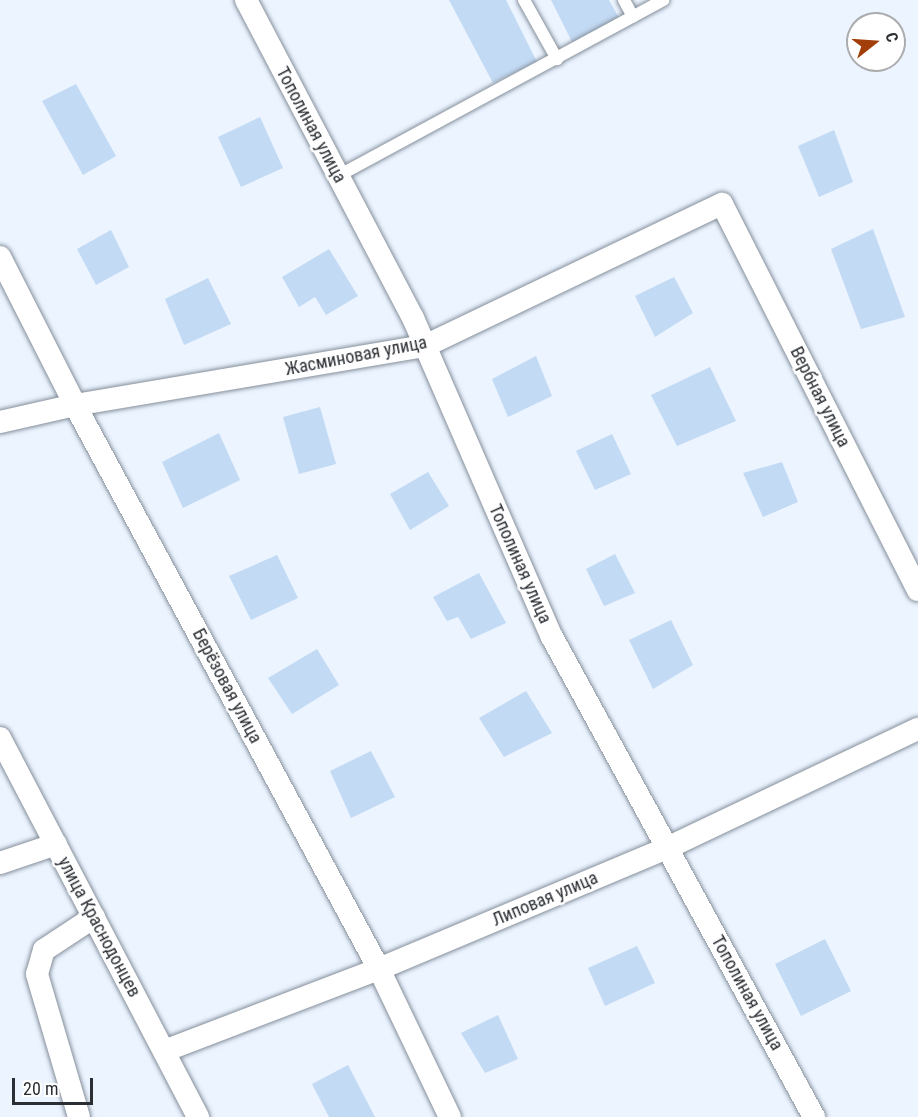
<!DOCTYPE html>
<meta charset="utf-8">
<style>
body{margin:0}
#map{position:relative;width:918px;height:1117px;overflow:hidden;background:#ebf4ff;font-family:"Roboto Condensed",sans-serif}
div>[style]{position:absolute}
.building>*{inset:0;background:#c3daf4}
.roads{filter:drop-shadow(0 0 2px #858f9b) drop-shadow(0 0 2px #858f9b)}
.service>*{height:12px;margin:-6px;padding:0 6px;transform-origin:6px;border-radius:6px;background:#fff}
.minor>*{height:22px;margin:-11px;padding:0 11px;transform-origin:11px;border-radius:11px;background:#fff}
span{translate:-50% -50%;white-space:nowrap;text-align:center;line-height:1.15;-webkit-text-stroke:5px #fff;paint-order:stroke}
.street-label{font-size:18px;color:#2b2f34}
.north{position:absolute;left:846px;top:12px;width:60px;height:60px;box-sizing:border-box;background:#fff;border:2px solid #aaacae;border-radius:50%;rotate:73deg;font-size:16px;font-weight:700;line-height:24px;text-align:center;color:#2b2f34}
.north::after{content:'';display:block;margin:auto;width:21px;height:27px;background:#a23e0a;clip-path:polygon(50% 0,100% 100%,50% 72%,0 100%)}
.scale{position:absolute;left:12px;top:1078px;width:81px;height:27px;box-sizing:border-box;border:3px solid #2b2f34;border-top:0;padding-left:8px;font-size:18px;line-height:21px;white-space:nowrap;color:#2b2f34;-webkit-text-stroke:4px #fff;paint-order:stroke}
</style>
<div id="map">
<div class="building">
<div style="clip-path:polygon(449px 0,506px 0,537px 62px,493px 83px)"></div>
<div style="clip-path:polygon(551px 0,609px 0,620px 20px,573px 44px)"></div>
<div style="clip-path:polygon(76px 84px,116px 156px,83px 175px,42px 101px)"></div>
<div style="clip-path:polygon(260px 117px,283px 168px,241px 187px,218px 137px)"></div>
<div style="clip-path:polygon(834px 130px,853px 182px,819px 197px,798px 146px)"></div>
<div style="clip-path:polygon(873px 229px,905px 317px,861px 329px,831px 249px)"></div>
<div style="clip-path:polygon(111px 230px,129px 267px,96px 285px,77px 249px)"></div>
<div style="clip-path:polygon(329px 249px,358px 296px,326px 315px,315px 297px,299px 307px,282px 277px)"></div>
<div style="clip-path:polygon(674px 277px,693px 313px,655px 337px,635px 296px)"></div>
<div style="clip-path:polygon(208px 278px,231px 324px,184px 345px,165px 299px)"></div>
<div style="clip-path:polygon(536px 356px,552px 396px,508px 417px,492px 379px)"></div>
<div style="clip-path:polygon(710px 367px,736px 421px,677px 446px,651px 395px)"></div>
<div style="clip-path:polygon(320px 407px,336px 464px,299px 474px,283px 417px)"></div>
<div style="clip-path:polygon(219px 433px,240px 480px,183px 508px,162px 462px)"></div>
<div style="clip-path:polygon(612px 434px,631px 474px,595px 490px,576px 451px)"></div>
<div style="clip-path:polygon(782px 462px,798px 502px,763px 517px,743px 473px)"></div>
<div style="clip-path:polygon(428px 472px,449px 506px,410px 530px,390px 494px)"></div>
<div style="clip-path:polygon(615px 554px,635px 593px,604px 606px,586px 569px)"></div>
<div style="clip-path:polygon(277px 555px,298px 598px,251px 620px,229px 576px)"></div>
<div style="clip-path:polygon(479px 573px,506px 623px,471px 639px,458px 617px,447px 621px,433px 597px)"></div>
<div style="clip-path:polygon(671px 620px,693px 665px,653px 689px,629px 640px)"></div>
<div style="clip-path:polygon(317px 649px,339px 685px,292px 714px,268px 678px)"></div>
<div style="clip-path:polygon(526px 691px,552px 733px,504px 757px,479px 718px)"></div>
<div style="clip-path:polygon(371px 751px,395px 797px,351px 818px,330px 771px)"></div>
<div style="clip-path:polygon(825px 939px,851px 991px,801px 1016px,775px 964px)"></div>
<div style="clip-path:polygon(637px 946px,655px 983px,605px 1006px,588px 968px)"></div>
<div style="clip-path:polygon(498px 1015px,518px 1059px,485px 1073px,461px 1033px)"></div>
<div style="clip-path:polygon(348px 1065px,375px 1117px,329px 1117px,312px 1084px)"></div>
</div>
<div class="roads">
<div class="service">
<div style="left:524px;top:0;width:68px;rotate:60.8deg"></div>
<div style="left:624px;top:0;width:19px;rotate:62deg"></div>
<div style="left:338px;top:176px;width:370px;rotate:-28.4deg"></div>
</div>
<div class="minor">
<div style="left:246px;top:0;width:359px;rotate:62.3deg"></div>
<div style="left:413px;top:318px;width:348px;rotate:66.5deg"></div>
<div style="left:552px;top:637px;width:547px;rotate:61.37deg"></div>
<div style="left:0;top:257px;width:166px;rotate:63.1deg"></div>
<div style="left:75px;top:405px;width:641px;rotate:61.68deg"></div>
<div style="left:379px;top:969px;width:164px;rotate:64.4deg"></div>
<div style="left:0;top:422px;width:77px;rotate:-12.8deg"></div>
<div style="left:75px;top:405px;width:355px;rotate:-9.6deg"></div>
<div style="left:425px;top:346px;width:329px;rotate:-25.6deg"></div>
<div style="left:722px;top:204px;width:433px;rotate:63.1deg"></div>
<div style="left:0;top:738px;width:428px;rotate:62.4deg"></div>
<div style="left:0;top:863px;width:59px;rotate:-18.7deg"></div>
<div style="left:164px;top:1051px;width:230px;rotate:-20.9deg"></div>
<div style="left:379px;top:969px;width:312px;rotate:-22.8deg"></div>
<div style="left:667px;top:848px;width:278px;rotate:-25.4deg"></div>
<div style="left:79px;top:1117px;width:149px;rotate:-106.4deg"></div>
<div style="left:37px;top:974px;width:25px;rotate:-74deg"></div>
<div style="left:44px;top:950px;width:60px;rotate:-33.4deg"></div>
</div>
</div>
<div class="street-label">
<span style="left:311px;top:125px;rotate:62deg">Тополиная улица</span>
<span style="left:356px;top:356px;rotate:-11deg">Жасминовая улица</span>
<span style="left:820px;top:397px;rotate:63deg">Вербная улица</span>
<span style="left:520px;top:564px;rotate:66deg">Тополиная улица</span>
<span style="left:227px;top:686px;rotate:62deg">Берёзовая улица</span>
<span style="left:545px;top:899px;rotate:-23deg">Липовая улица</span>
<span style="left:99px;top:927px;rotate:62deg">улица Краснодонцев</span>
<span style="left:747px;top:993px;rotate:61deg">Тополиная улица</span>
</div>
<div class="north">С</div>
<div class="scale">20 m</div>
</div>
